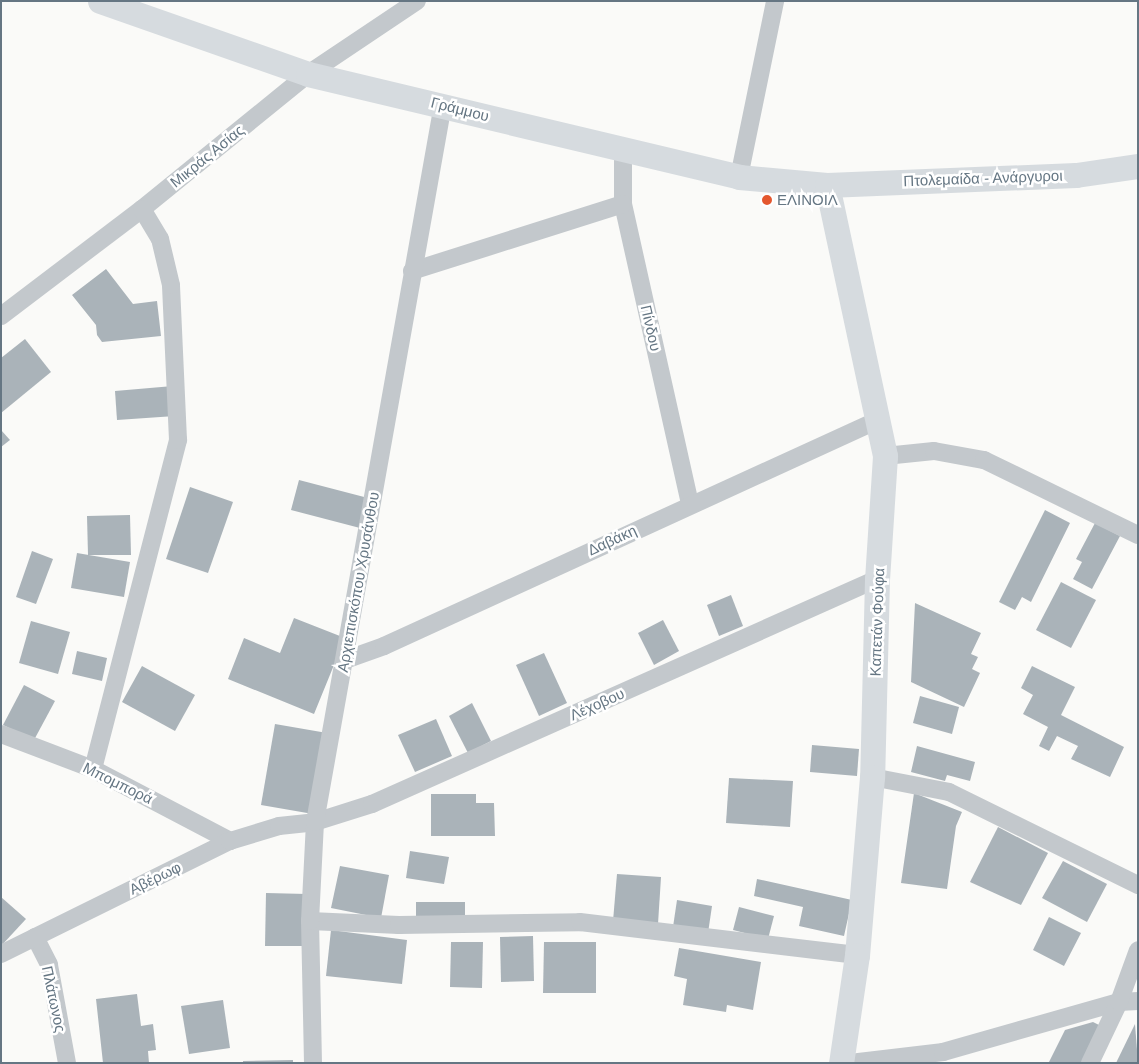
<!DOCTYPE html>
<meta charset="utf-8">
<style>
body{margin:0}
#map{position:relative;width:1139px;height:1064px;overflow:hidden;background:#fafaf8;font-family:Helvetica,sans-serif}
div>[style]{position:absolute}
.building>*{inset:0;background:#aab3b9}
.street>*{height:18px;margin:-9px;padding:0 9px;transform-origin:9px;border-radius:9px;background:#c3c8cc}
.secondary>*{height:25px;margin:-12.5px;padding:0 12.5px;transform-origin:12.5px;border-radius:12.5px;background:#d6dbdf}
.dots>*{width:14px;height:14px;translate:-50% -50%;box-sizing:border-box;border:2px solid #fff;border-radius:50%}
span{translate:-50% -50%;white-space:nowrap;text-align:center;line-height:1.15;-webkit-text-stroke:5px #fff;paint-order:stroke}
.street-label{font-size:15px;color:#657683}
.poi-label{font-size:15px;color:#657683}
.left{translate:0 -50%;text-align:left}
.frame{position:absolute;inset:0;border:2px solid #657683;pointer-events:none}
</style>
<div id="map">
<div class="building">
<div style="clip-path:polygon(106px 269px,133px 304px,157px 301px,161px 336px,102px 342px,97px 335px,96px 325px,72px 295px)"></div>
<div style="clip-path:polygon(25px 339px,51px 372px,1px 413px,1px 358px)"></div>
<div style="clip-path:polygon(173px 386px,175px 416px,117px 420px,115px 391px)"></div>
<div style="clip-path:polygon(1px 430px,10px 440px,1px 447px)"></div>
<div style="clip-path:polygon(299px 480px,368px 498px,360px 528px,291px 510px)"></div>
<div style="clip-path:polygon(190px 487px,233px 502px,208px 573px,166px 559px)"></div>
<div style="clip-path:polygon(1045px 510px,1070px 523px,1031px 602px,1022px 597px,1015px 610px,999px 602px)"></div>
<div style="clip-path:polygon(130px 515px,131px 555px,88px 555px,87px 516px)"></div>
<div style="clip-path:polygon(1095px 523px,1120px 536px,1092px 589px,1073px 579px,1082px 562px,1076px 559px)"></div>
<div style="clip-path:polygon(32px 551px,53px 559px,36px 604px,16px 597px)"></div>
<div style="clip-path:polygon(77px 553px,130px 562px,124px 597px,71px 588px)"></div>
<div style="clip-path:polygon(1061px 582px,1096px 600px,1071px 648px,1036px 630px)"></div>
<div style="clip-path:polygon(731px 595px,743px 626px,719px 636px,707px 605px)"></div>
<div style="clip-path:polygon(915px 603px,981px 633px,971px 654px,978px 657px,972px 669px,980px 673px,964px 707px,911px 682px)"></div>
<div style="clip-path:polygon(294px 618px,345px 638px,314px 714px,228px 679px,244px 638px,280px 653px)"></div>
<div style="clip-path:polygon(663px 620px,679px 651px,654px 665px,638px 633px)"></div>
<div style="clip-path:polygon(31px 621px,70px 632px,58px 674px,19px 663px)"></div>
<div style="clip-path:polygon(77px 651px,107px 658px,102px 681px,72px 674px)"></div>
<div style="clip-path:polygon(544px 653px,567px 703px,539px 716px,516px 665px)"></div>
<div style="clip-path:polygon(142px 666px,195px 695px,175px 731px,122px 702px)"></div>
<div style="clip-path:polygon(1032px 666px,1075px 687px,1061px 715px,1124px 747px,1110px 777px,1071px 759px,1078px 746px,1057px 736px,1049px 751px,1039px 746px,1048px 727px,1023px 714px,1033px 695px,1021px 688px)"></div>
<div style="clip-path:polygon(24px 685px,55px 701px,34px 740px,3px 725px)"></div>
<div style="clip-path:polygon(920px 696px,959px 707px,952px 734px,913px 723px)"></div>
<div style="clip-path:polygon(472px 703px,491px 741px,468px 753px,449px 716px)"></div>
<div style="clip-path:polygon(436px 719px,452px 756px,415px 772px,398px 735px)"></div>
<div style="clip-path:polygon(275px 724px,327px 733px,313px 814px,261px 805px)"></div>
<div style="clip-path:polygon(812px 745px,859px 749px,857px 776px,810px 772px)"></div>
<div style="clip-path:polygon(917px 746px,975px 762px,970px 781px,947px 775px,945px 781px,911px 772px)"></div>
<div style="clip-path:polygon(729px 778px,793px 781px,790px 827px,726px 823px)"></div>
<div style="clip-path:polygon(914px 793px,962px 812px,956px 826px,947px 889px,901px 883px)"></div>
<div style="clip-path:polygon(431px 794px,476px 794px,476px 803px,494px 803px,495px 836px,431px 836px)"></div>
<div style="clip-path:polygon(998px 827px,1048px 853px,1021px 905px,970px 882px)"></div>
<div style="clip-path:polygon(410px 851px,449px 857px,444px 884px,406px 878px)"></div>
<div style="clip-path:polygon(1063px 861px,1107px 884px,1087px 922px,1042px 898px)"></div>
<div style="clip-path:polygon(340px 866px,389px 875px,381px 918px,331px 908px)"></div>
<div style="clip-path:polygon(617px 874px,661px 877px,658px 924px,613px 921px)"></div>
<div style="clip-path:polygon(757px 879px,852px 900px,844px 936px,799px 926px,803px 907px,754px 896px)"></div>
<div style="clip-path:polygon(266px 893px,307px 894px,305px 946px,265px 946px)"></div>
<div style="clip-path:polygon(1px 897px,26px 919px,1px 946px)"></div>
<div style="clip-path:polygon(677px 900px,712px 906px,708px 933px,673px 927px)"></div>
<div style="clip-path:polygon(416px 902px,465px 902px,465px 923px,416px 923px)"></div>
<div style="clip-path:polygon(739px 907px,774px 916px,768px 939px,733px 930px)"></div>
<div style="clip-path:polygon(1049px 917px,1081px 933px,1064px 966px,1033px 950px)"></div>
<div style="clip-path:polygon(331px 930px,407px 940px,402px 984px,326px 976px)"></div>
<div style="clip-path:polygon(533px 936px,534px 981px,501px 982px,500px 937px)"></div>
<div style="clip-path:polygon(451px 942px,483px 942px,482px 988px,450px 987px)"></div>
<div style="clip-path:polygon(544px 942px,596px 942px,596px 993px,543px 993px)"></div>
<div style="clip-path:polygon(679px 948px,761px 962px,753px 1010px,727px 1005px,726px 1012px,683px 1005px,687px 979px,674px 976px)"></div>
<div style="clip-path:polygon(137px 994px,141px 1026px,153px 1024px,156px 1050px,148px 1051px,149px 1063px,103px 1063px,96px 999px)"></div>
<div style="clip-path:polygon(223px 1000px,230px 1048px,189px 1054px,181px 1006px)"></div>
<div style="clip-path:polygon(1093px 1022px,1101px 1026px,1082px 1063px,1049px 1062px,1065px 1030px)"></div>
<div style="clip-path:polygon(1135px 1024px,1138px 1063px,1116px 1063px)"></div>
<div style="clip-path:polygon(293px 1060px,293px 1063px,243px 1063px,243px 1061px)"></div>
</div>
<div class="street">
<div style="left:623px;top:150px;width:54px;rotate:90deg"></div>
<div style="left:623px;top:204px;width:307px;rotate:77.4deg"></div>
<div style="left:739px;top:177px;width:180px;rotate:-78.4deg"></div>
<div style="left:412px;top:271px;width:221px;rotate:-17.6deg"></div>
<div style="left:1px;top:316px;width:177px;rotate:-37.2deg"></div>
<div style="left:142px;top:209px;width:214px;rotate:-39.1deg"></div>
<div style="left:308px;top:74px;width:131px;rotate:-33.8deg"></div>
<div style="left:885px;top:456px;width:49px;rotate:-5.8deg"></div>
<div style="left:934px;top:451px;width:51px;rotate:10.2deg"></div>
<div style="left:984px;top:460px;width:171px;rotate:26deg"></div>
<div style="left:345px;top:660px;width:41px;rotate:-19.7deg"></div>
<div style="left:384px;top:646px;width:543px;rotate:-24.58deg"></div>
<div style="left:1px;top:734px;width:98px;rotate:20.8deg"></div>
<div style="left:93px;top:769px;width:155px;rotate:27.7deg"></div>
<div style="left:93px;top:769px;width:340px;rotate:-75.5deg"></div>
<div style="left:178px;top:440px;width:155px;rotate:-92.6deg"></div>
<div style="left:171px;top:285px;width:47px;rotate:-103.4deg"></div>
<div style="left:160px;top:239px;width:35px;rotate:-121deg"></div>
<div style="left:872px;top:777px;width:78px;rotate:11deg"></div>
<div style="left:949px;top:792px;width:211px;rotate:26.2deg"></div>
<div style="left:310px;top:921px;width:89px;rotate:2.6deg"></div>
<div style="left:399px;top:925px;width:181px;rotate:-0.9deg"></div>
<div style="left:580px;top:922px;width:279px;rotate:6.8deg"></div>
<div style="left:35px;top:937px;width:31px;rotate:63deg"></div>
<div style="left:49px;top:965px;width:100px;rotate:79.6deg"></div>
<div style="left:1px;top:954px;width:255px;rotate:-26.3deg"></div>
<div style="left:230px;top:841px;width:51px;rotate:-17deg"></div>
<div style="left:279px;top:826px;width:36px;rotate:-6deg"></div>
<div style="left:315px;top:822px;width:60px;rotate:-17.5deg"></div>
<div style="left:372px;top:804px;width:553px;rotate:-24.02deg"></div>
<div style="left:313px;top:1063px;width:142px;rotate:-91.2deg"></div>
<div style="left:310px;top:921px;width:99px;rotate:-87.1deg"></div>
<div style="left:315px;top:822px;width:729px;rotate:-79.89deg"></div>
<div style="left:850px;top:1063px;width:94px;rotate:-6.7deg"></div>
<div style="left:943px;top:1052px;width:183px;rotate:-15.9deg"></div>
<div style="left:1119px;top:1002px;width:19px;rotate:-3deg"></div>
<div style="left:1090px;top:1063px;width:68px;rotate:-64.6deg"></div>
<div style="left:1119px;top:1002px;width:55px;rotate:-69.9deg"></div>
</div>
<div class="secondary">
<div style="left:100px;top:1px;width:220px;rotate:19.3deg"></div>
<div style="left:308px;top:74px;width:443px;rotate:13.4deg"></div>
<div style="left:739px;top:177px;width:88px;rotate:5.2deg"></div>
<div style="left:827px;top:185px;width:249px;rotate:-2.3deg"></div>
<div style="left:1076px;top:175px;width:63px;rotate:-8.3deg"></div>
<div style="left:827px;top:185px;width:277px;rotate:77.9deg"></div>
<div style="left:885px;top:456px;width:123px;rotate:93.7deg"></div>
<div style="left:877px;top:579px;width:198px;rotate:91.4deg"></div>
<div style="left:872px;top:777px;width:179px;rotate:94.8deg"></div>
<div style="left:857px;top:955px;width:109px;rotate:98.4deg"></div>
</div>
<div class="dots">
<div style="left:767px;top:200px;background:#e4572e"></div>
</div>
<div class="street-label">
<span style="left:460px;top:109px;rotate:14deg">Γράμμου</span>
<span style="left:207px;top:156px;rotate:-39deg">Μικράς Ασίας</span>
<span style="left:983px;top:178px;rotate:-2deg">Πτολεμαίδα - Ανάργυροι</span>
<span style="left:651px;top:328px;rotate:77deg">Πίνδου</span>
<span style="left:612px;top:540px;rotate:-25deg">Δαβάκη</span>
<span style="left:358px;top:582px;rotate:-80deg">Αρχιεπισκόπου Χρυσάνθου</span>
<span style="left:877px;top:622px;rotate:-88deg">Καπετάν Φούφα</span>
<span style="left:597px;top:704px;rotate:-24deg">Λέχοβου</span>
<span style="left:118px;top:783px;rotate:26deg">Μπομπορά</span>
<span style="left:155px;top:878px;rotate:-26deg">Αβέρωφ</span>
<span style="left:54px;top:999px;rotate:78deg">Πλάτωνος</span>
</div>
<div class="poi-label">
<span class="left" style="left:777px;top:200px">ΕΛΙΝΟΙΛ</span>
</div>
<div class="frame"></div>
</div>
